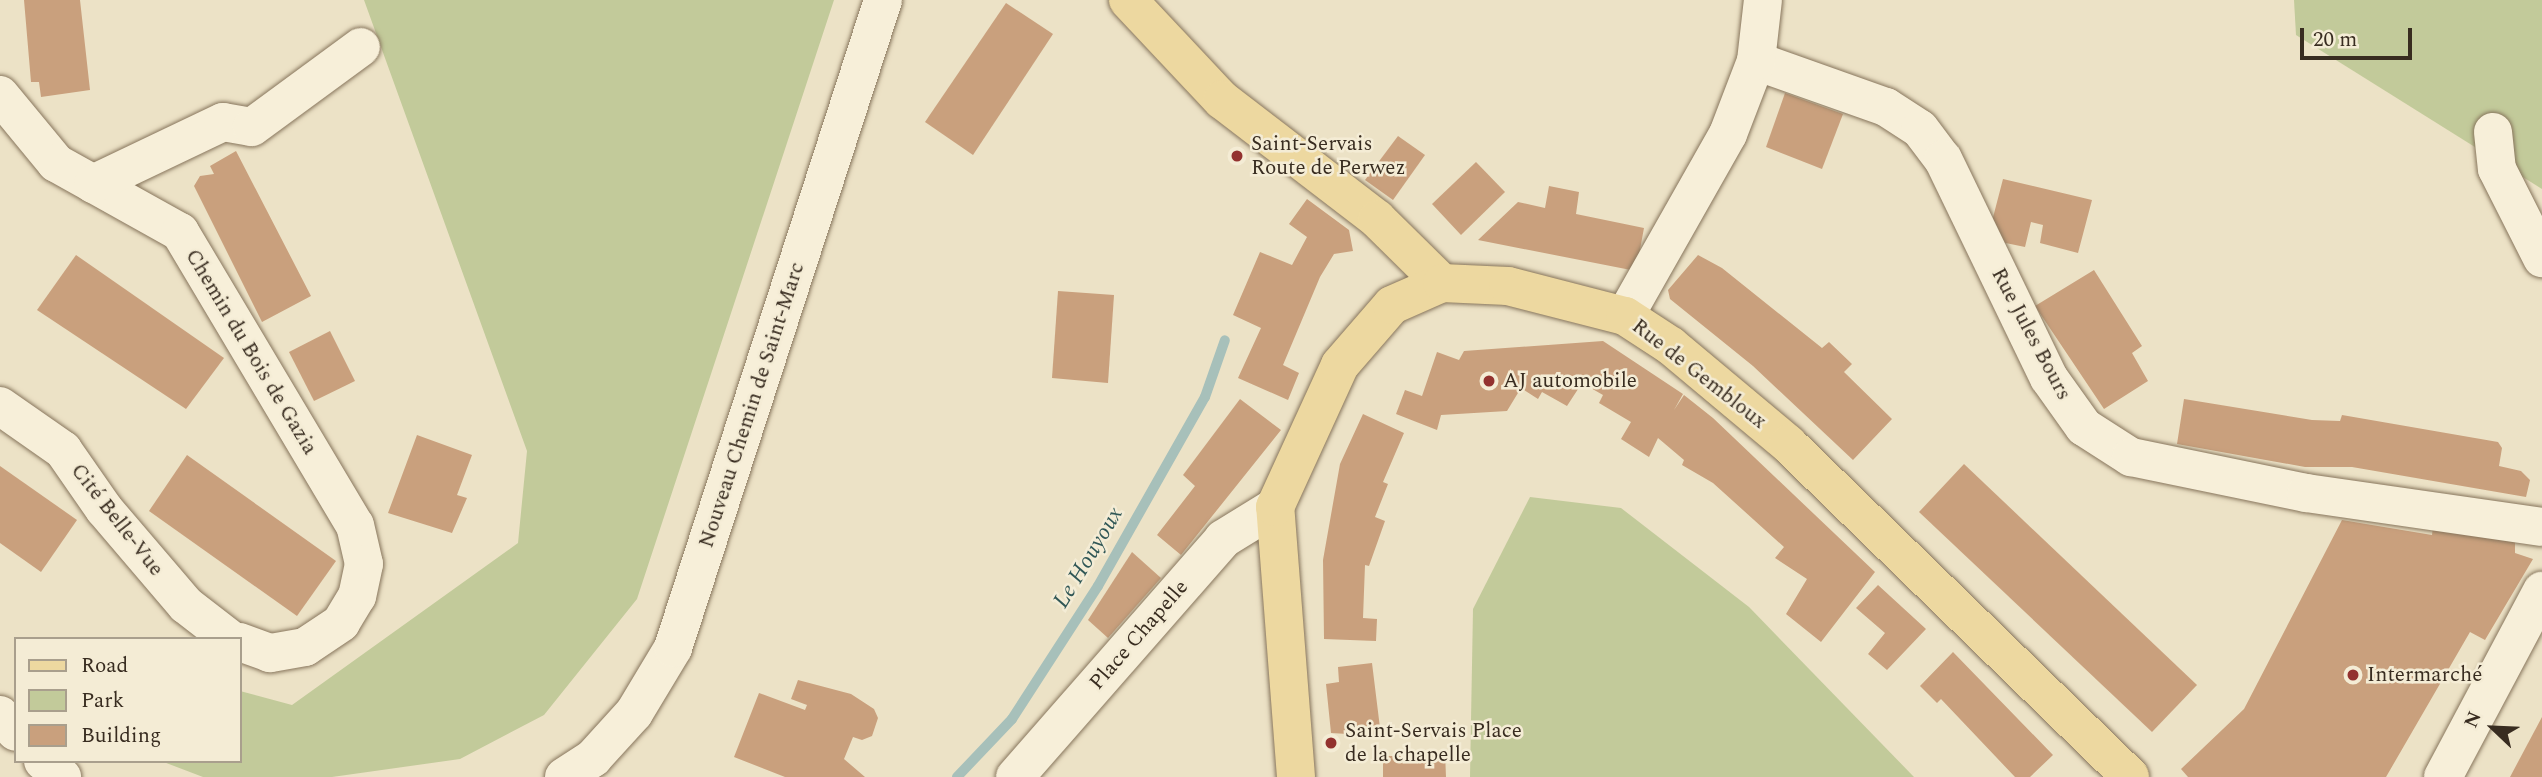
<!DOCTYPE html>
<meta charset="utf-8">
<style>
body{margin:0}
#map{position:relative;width:2542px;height:777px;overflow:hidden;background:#ece2c6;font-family:Spectral,serif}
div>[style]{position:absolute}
.green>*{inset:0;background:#c2ca9a}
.stream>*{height:10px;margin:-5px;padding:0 5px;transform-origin:5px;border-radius:5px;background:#a7c0ba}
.building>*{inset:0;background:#c9a07d}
.roads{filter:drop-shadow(0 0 2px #87755c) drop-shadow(0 0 2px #87755c)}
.minor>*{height:38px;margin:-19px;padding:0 19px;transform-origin:19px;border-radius:19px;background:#f7efd9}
.major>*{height:38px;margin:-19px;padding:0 19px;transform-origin:19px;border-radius:19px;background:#edd8a0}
.dots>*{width:19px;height:19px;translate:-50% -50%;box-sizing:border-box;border:4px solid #f4ecd5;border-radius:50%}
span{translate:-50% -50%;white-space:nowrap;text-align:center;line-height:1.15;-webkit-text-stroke:5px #f4ecd5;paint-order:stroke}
.poi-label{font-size:21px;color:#382c20}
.left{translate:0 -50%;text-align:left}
.street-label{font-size:21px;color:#382c20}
.water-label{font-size:23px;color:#305756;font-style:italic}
.legend{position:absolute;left:14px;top:637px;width:228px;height:126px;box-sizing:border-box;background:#f4ecd5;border:2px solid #a99f8d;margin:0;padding:9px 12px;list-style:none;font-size:21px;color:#382c20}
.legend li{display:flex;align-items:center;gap:14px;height:35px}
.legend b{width:35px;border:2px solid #a99f8d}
.north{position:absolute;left:2458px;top:693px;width:70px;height:70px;-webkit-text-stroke:5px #f4ecd5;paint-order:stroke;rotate:293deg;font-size:19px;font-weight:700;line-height:28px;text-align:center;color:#382c20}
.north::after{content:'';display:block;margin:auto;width:24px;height:32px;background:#382c20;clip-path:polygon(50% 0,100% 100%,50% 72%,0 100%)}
.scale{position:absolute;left:2300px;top:28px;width:112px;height:32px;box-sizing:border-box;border:4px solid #382c20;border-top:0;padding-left:9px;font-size:21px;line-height:24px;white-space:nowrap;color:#382c20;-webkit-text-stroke:5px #f4ecd5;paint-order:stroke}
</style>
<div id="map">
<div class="green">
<div style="clip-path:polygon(364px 0,834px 0,637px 599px,544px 715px,460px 759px,332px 777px,203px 777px,161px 761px,240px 761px,240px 691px,292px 705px,518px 543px,527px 451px)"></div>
<div style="clip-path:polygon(2294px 0,2542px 0,2542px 189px,2296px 35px)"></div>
<div style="clip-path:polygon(1530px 497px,1621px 508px,1749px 607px,1914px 777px,1470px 777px,1473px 609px)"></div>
</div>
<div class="stream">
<div style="left:957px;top:777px;width:80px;rotate:-46.5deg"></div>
<div style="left:1012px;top:719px;width:158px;rotate:-57.1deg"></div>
<div style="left:1098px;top:586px;width:217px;rotate:-60.5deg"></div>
<div style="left:1205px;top:397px;width:60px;rotate:-70.7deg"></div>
</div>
<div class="building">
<div style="clip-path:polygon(24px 0,80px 0,90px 90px,41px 97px,39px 82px,31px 82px)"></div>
<div style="clip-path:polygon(1006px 3px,1053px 34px,973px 155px,925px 122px)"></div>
<div style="clip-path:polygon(1785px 93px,1843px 114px,1822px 169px,1766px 147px)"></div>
<div style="clip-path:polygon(1398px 136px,1425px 155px,1393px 200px,1365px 180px)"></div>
<div style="clip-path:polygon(236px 151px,311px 296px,262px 322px,194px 186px,200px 176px,214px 174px,210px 166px)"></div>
<div style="clip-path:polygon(1476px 162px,1505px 192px,1461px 235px,1432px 204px)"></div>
<div style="clip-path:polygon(2003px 179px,2092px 200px,2078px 253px,2040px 243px,2043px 225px,2031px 222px,2025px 247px,1996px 241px,1990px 229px)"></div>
<div style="clip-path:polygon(1549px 186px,1579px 192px,1576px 214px,1644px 228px,1636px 271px,1478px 240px,1518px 202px,1545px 208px)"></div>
<div style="clip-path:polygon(1307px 199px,1349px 230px,1353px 251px,1334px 254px,1320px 277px,1283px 365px,1299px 373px,1288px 400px,1238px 378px,1261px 328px,1233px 315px,1260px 252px,1292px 265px,1307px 237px,1289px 224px)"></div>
<div style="clip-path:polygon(76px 255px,224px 358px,186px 409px,37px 310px)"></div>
<div style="clip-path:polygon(1698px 255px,1722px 268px,1822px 348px,1829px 342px,1852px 364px,1844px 372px,1892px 419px,1853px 460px,1753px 366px,1670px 299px,1668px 290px)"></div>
<div style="clip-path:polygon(2094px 270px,2142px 346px,2132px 353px,2148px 381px,2104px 409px,2035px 306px)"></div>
<div style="clip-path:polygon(1058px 291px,1114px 295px,1108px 383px,1052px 378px)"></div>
<div style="clip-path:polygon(330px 331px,355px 381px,314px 401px,289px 352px)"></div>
<div style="clip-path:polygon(1603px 341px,1683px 394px,1674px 410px,1684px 395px,1713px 418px,1875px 572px,1821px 642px,1786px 614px,1807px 579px,1775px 558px,1784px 547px,1713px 483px,1682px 465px,1684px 460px,1658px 438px,1649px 457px,1621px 439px,1631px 422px,1599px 403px,1603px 395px,1582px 383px,1567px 406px,1542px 392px,1538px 399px,1521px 388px,1507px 411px,1441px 415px,1437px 430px,1396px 414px,1405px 390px,1422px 396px,1437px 352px,1459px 360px,1464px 351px)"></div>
<div style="clip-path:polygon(1240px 399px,1281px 430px,1181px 555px,1157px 535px,1195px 486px,1183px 475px)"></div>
<div style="clip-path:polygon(2184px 399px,2312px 420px,2340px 421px,2342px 415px,2498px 442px,2502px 448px,2499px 466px,2521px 471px,2530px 480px,2526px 497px,2352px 467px,2305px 467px,2177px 444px)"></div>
<div style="clip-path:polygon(1363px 414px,1404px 433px,1383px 482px,1388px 484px,1375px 517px,1385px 521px,1369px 566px,1365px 565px,1363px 618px,1377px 619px,1376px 641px,1324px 639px,1323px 560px,1340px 464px)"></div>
<div style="clip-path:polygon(417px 435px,472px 455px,457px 495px,467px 498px,452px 533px,388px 513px)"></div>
<div style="clip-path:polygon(187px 455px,336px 561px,297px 616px,149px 511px)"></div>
<div style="clip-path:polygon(1964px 464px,2197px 685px,2152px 732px,1919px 512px)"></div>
<div style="clip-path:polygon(0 466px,77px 520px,41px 572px,0 543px)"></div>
<div style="clip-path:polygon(2434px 517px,2515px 529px,2515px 553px,2533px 559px,2485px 640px,2470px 632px,2386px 777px,2188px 777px,2181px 769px,2244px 709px,2342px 520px,2432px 535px)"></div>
<div style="clip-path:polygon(1132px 552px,1161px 578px,1108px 638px,1088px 620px)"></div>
<div style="clip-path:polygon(1878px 585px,1926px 629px,1887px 670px,1868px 654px,1885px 633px,1856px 608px)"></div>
<div style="clip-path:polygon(1953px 652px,2053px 755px,2030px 777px,2015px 777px,1941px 699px,1937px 703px,1920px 686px)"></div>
<div style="clip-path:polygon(1372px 663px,1381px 736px,1331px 733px,1326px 684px,1339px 682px,1338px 667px)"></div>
<div style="clip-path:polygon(798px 680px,851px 694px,874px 709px,878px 718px,872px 736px,862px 740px,853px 737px,844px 759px,865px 777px,785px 777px,734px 757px,759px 693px,805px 710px,807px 705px,791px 699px)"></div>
<div style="clip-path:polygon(2542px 717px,2542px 777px,2510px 777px)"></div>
<div style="clip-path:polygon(1405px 751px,1445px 752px,1446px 777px,1383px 777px,1383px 756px,1405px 756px)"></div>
</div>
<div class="roads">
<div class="minor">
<div style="left:1756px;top:61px;width:138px;rotate:19.5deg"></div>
<div style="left:1886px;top:107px;width:40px;rotate:32.9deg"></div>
<div style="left:1920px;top:129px;width:38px;rotate:53deg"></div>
<div style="left:1943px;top:159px;width:243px;rotate:64.2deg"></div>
<div style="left:2049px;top:378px;width:60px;rotate:54.5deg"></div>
<div style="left:2084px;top:427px;width:56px;rotate:32.6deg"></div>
<div style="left:2131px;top:457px;width:179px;rotate:11.6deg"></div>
<div style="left:2306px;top:493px;width:238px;rotate:8.2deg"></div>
<div style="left:0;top:95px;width:88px;rotate:50.5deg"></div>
<div style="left:56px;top:163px;width:142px;rotate:29.1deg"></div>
<div style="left:180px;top:232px;width:341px;rotate:59.2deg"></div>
<div style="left:355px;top:525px;width:40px;rotate:77deg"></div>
<div style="left:364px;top:564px;width:33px;rotate:102deg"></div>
<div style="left:357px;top:596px;width:31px;rotate:121deg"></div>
<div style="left:341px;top:623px;width:43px;rotate:146.3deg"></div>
<div style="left:305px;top:647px;width:36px;rotate:170deg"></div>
<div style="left:270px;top:653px;width:32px;rotate:-160deg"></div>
<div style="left:2493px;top:132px;width:37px;rotate:84deg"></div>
<div style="left:2497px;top:169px;width:100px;rotate:63.2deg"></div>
<div style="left:93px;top:184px;width:144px;rotate:-25.5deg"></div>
<div style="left:223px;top:122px;width:29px;rotate:10deg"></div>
<div style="left:252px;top:127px;width:135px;rotate:-36.3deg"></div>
<div style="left:1625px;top:316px;width:209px;rotate:-60.5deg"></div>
<div style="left:1728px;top:134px;width:78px;rotate:-69deg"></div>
<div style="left:1756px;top:61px;width:61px;rotate:-83.5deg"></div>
<div style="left:0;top:406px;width:77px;rotate:34.9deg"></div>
<div style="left:63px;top:450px;width:72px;rotate:55.2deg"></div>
<div style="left:104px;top:509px;width:126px;rotate:49.5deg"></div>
<div style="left:186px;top:605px;width:56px;rotate:37.7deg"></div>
<div style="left:0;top:715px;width:23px;rotate:47deg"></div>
<div style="left:43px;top:761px;width:25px;rotate:40deg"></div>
<div style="left:564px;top:777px;width:35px;rotate:-33deg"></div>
<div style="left:593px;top:758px;width:61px;rotate:-47.7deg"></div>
<div style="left:634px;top:713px;width:76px;rotate:-59deg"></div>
<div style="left:673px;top:648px;width:681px;rotate:-72.04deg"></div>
<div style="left:1015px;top:777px;width:316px;rotate:-48.8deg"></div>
<div style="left:1223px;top:539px;width:61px;rotate:-31.6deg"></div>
<div style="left:2443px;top:777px;width:211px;rotate:-62deg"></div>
</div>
<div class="major">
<div style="left:1128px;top:0;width:137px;rotate:46.8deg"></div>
<div style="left:1222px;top:100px;width:195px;rotate:37.5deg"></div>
<div style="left:1377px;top:219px;width:91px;rotate:44.6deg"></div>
<div style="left:1296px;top:777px;width:271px;rotate:-94.4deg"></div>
<div style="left:1275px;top:507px;width:156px;rotate:-65.4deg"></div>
<div style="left:1340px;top:365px;width:79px;rotate:-49.1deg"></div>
<div style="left:1392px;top:305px;width:55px;rotate:-23.7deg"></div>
<div style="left:1442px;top:283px;width:66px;rotate:2.6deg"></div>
<div style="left:1508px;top:286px;width:121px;rotate:14.4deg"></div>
<div style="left:1625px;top:316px;width:55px;rotate:33.1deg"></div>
<div style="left:1671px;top:346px;width:153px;rotate:39.9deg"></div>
<div style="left:1788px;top:444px;width:477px;rotate:44.2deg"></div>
</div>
</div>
<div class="dots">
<div style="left:1237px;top:156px;background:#93322f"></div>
<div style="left:1489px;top:381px;background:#93322f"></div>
<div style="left:2353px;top:675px;background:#93322f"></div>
<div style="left:1331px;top:743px;background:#93322f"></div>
</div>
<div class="poi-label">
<span class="left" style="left:1251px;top:156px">Saint-Servais<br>Route de Perwez</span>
<span class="left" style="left:1503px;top:381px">AJ automobile</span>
<span class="left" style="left:2367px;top:675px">Intermarché</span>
<span class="left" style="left:1345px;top:743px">Saint-Servais Place<br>de la chapelle</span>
</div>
<div class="street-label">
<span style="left:2031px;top:334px;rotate:62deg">Rue Jules Bours</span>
<span style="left:251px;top:352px;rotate:59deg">Chemin du Bois de Gazia</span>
<span style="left:1699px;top:374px;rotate:38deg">Rue de Gembloux</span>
<span style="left:752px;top:405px;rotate:-72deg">Nouveau Chemin de Saint-Marc</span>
<span style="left:117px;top:520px;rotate:52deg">Cité Belle-Vue</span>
<span style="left:1139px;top:635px;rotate:-49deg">Place Chapelle</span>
</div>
<div class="water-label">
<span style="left:1089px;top:558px;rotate:-59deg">Le Houyoux</span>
</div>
<ul class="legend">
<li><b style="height:9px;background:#edd8a0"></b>Road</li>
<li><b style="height:19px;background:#c2ca9a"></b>Park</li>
<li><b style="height:19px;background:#c9a07d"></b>Building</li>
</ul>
<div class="north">N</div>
<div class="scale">20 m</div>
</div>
